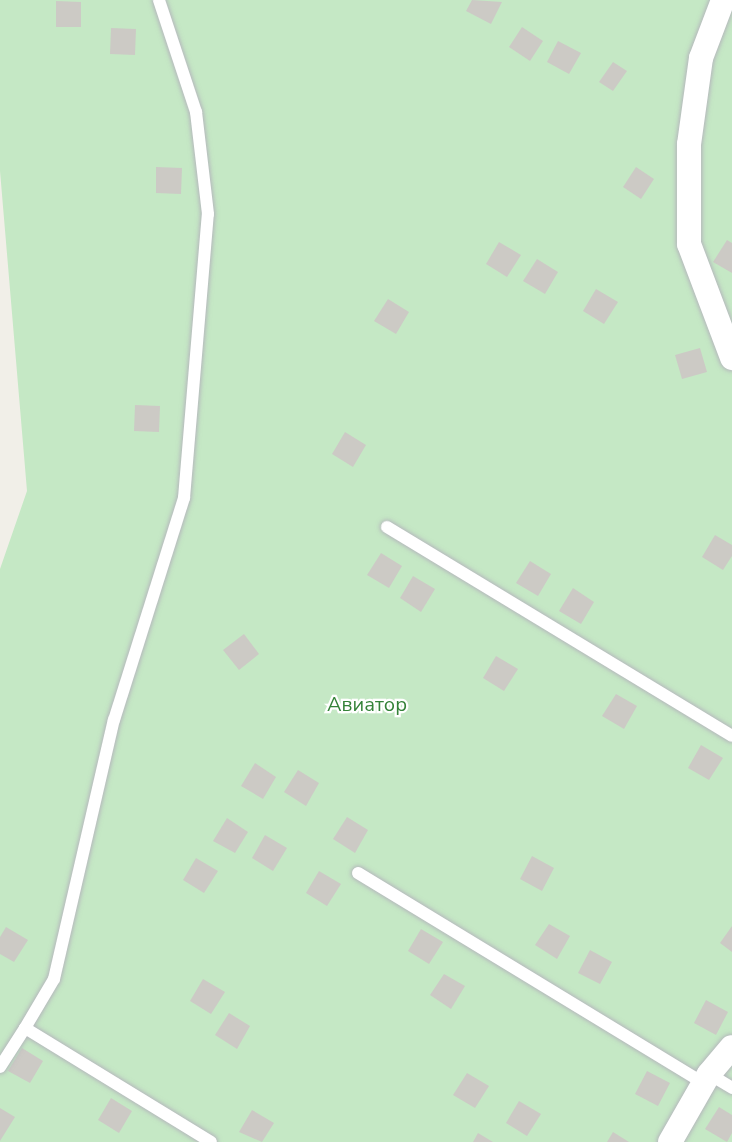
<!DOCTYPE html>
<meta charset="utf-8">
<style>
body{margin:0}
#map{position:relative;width:732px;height:1142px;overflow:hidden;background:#f1efe8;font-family:"Nunito Sans",sans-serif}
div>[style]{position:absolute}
.green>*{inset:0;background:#c5e8c5}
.building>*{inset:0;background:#cccac5}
.roads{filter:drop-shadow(0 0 2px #b5b8bc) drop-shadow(0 0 2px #b5b8bc)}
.service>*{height:12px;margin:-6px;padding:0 6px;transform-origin:6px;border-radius:6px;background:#fff}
.minor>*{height:24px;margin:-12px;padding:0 12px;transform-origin:12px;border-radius:12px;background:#fff}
span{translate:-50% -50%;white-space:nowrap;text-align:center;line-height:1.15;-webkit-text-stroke:4.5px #fff;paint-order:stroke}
.park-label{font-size:20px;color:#348238}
</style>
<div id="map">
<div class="green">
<div style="clip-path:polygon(0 0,732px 0,732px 1142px,0 1142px,0 569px,27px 491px,0 171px)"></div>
</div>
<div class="building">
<div style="clip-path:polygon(472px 0,502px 2px,491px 24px,466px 11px)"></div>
<div style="clip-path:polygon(56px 1px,81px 2px,81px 27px,56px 27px)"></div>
<div style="clip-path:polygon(522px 27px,543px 41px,530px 61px,509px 47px)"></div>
<div style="clip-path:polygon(111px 28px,136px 29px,135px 55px,110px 54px)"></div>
<div style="clip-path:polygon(558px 41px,581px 53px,569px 74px,547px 62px)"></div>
<div style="clip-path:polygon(613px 62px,627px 71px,613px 91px,599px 82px)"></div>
<div style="clip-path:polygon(156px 167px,182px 168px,181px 194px,156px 193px)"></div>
<div style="clip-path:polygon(636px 167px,654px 179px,641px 199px,623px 187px)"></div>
<div style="clip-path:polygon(727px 240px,732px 243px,732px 273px,713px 262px)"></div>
<div style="clip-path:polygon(499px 242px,521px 255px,507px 277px,486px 264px)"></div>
<div style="clip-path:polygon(537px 259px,558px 272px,545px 294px,523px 281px)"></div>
<div style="clip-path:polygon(596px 289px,618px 302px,604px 324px,583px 311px)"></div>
<div style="clip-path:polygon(388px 299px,409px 312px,396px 334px,374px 321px)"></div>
<div style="clip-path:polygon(700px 348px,707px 372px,682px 379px,675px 355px)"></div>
<div style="clip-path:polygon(135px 405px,160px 406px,159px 432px,134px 431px)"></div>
<div style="clip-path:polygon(345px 432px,366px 445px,353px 467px,332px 454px)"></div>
<div style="clip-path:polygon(715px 535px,732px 545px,732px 556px,723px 570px,702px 557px)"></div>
<div style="clip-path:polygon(381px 553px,402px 566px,389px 588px,367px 575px)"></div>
<div style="clip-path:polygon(530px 561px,551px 574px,538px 596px,516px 583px)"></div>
<div style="clip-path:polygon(413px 576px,435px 589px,421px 612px,400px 598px)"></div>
<div style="clip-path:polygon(573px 588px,594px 602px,581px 624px,559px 611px)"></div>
<div style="clip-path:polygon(244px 634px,259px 654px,239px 670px,223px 650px)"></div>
<div style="clip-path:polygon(496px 656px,518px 669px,504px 691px,483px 678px)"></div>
<div style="clip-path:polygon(616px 694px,637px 706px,624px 729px,602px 716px)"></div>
<div style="clip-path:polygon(701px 745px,723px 758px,709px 780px,688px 768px)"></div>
<div style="clip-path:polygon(255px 763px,276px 777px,263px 799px,241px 786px)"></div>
<div style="clip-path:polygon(298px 770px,319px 783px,306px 806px,284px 792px)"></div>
<div style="clip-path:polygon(347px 817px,368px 830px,355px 853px,333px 839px)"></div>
<div style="clip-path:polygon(227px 818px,248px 832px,235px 853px,213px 841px)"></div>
<div style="clip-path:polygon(265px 835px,287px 848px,273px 871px,252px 858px)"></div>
<div style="clip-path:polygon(532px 856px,554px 868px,542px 891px,520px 879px)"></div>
<div style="clip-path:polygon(196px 858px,218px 871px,204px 893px,183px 880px)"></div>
<div style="clip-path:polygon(319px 871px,341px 884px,327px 906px,306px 893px)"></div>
<div style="clip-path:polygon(549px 924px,570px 936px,557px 959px,535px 945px)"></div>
<div style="clip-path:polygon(732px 926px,732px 952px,720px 943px)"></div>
<div style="clip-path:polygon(6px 927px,28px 940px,14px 962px,0 954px,0 937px)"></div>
<div style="clip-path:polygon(421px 929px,443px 942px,429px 964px,408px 951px)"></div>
<div style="clip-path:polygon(590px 950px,612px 962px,600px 984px,578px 973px)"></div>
<div style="clip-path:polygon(444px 974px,465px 986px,451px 1009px,430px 995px)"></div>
<div style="clip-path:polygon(203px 979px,225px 992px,211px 1014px,190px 1001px)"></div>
<div style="clip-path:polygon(706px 1000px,728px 1012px,716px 1035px,694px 1023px)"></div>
<div style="clip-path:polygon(229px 1013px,250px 1026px,237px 1049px,215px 1035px)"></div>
<div style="clip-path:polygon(22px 1048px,43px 1061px,30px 1083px,8px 1071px)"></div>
<div style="clip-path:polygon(647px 1071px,670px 1083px,658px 1106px,635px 1094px)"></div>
<div style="clip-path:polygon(467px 1073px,489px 1086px,475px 1108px,453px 1095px)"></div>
<div style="clip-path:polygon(111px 1098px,132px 1111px,119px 1133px,98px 1120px)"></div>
<div style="clip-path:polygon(519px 1101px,541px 1114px,527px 1136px,506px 1123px)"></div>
<div style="clip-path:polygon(719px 1107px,732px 1115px,732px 1133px,727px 1142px,705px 1129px)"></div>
<div style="clip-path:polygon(0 1108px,15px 1117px,0 1141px)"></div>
<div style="clip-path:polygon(252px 1110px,274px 1123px,262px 1142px,239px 1132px)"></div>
<div style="clip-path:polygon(613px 1132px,629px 1142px,607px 1142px)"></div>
<div style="clip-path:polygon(478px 1133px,493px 1142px,473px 1142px)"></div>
</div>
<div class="roads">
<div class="service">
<div style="left:387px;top:527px;width:403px;rotate:31.2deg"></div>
<div style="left:358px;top:873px;width:404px;rotate:31.3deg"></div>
<div style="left:25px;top:1028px;width:57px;rotate:-59.4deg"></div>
<div style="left:54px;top:979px;width:266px;rotate:-77deg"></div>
<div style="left:114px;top:720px;width:233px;rotate:-72.5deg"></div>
<div style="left:184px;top:498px;width:285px;rotate:-85.2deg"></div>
<div style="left:208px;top:214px;width:103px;rotate:-96.7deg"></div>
<div style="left:196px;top:112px;width:118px;rotate:-108.3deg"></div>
<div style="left:0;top:1067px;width:46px;rotate:-57.3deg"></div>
<div style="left:25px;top:1028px;width:218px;rotate:31.5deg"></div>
<div style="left:709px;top:1074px;width:27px;rotate:31deg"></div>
</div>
<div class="minor">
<div style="left:723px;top:0;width:62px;rotate:110.8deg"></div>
<div style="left:701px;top:58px;width:87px;rotate:97.9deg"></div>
<div style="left:689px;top:144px;width:100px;rotate:90deg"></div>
<div style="left:689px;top:244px;width:122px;rotate:69.3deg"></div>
<div style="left:670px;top:1142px;width:78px;rotate:-60.2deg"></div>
<div style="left:709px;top:1074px;width:35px;rotate:-50deg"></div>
</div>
</div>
<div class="park-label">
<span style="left:367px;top:704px">Авиатор</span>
</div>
</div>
